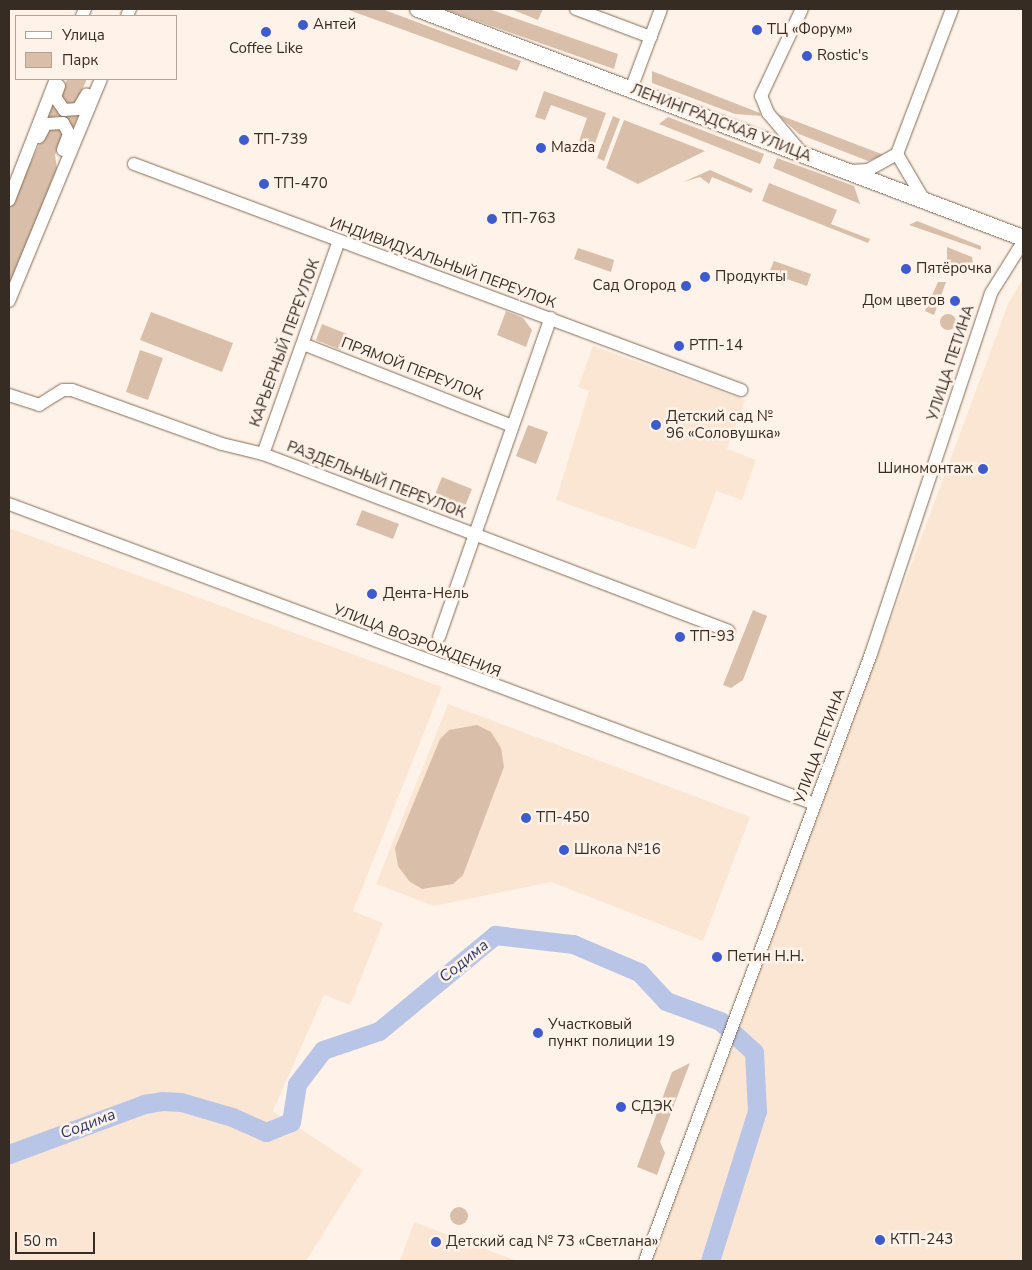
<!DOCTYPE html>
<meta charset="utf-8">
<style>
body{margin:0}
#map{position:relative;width:1032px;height:1270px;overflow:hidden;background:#fff3e9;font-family:"Nunito Sans",sans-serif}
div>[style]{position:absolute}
.built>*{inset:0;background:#fbe6d4}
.green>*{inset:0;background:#d9bfa9}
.round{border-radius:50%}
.river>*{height:19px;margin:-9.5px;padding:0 9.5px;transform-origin:9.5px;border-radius:9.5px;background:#b8c5e7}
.roads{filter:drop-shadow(0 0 1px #846b55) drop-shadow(0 0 1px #846b55)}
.minor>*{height:12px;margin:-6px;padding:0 6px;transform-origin:6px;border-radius:6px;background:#fff}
.major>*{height:16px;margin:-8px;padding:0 8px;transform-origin:8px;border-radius:8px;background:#fff}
.dots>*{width:14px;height:14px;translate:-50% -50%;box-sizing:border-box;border:2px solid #fff3e9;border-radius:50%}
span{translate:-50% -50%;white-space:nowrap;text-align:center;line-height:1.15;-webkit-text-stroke:5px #fff3e9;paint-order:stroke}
.poi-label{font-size:15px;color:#372c23}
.left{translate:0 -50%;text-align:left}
.right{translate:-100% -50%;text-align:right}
.street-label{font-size:15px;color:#372c23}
.water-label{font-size:16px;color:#2c3b67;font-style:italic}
.frame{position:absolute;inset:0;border:10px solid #372c23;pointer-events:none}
.legend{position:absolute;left:15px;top:15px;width:162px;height:65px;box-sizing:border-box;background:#fff3e9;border:1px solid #afa39a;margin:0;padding:6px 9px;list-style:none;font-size:15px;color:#372c23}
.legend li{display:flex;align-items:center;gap:10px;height:25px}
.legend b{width:25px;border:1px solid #afa39a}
.scale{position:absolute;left:15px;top:1232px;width:80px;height:22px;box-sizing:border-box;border:2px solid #372c23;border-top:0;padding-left:6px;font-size:15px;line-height:18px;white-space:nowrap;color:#372c23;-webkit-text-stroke:4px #fff3e9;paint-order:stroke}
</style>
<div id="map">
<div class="built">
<div style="clip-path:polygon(1023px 278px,1023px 1261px,653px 1261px,1008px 304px)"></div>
<div style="clip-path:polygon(593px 346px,745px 400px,727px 449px,756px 460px,742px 500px,716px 491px,695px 549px,556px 500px,589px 391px,578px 387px)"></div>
<div style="clip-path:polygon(9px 528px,442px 687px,353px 911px,383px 923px,350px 1005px,324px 995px,273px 1111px,363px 1170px,306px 1261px,9px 1261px)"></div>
<div style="clip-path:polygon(448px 704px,750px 817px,703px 941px,551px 882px,434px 906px,376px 884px)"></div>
<div style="clip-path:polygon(414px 1222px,517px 1261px,400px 1261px)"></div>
</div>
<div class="green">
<div style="clip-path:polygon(346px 9px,382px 9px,521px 61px,517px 71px)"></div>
<div style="clip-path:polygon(443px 9px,489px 9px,618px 54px,614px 69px)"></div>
<div style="clip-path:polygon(511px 9px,543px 9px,538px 20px)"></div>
<div style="clip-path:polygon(652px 71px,760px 113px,761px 116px,735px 114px,652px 83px)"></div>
<div style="clip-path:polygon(67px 79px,87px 79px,76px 103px,66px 104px,61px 95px)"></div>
<div style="clip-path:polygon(544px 91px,606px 113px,593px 149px,578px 144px,587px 118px,551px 105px,545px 120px,535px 117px)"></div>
<div style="clip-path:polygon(52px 101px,80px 112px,72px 130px,58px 116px,44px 120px)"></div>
<div style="clip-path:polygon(777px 114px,884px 155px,868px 161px,799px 134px)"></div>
<div style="clip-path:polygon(613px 116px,620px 119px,604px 161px,597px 158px)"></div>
<div style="clip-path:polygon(668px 117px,764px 154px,760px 164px,659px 124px)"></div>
<div style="clip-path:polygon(624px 120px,705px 151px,638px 184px,606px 168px)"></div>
<div style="clip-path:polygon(58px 126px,64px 135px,55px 155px,57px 168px,9px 288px,9px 209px,46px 130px)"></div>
<div style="clip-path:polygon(777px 158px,854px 186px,860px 204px,773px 168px)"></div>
<div style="clip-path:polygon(710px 170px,753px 189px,751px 193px,712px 177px,709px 184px,700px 177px,683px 182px)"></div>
<div style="clip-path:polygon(769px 183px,837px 210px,831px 224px,870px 239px,868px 243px,762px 201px)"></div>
<div style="clip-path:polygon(917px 221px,981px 246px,981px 250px,909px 225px)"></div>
<div style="clip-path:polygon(947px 247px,972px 257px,973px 263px,954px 274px,947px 272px)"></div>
<div style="clip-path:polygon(578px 248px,614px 260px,611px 272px,574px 259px)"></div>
<div style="clip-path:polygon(774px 261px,811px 274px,807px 286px,769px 273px)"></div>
<div style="clip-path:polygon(938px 282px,946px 282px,934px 315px,925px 311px)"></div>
<div style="clip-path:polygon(506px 311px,523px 318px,532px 330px,526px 347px,497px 335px)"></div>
<div style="clip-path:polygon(151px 312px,233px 343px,222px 372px,140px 340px)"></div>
<div class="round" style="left:940px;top:314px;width:16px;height:16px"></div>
<div style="clip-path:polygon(322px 324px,347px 334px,341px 350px,316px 340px)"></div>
<div style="clip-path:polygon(140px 350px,163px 358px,148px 400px,126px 392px)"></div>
<div style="clip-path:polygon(528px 425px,548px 432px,536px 464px,516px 456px)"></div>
<div style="clip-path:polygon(442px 477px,472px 489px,461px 516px,431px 505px)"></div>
<div style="clip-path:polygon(362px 510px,399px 524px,393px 539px,356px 525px)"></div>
<div style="clip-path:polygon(753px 610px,767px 616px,743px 680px,731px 688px,723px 685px)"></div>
<div style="clip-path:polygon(477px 725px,491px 732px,501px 748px,504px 767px,463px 875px,453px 884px,422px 889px,409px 881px,398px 866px,395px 848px,440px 739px,449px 730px)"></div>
<div style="clip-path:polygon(690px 1063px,660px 1142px,665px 1153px,657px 1175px,637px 1167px,672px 1072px)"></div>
<div class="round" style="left:450px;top:1207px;width:18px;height:18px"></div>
</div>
<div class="river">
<div style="left:9px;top:1154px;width:144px;rotate:-20.3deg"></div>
<div style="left:144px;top:1104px;width:18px;rotate:-9deg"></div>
<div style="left:162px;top:1101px;width:19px;rotate:3deg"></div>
<div style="left:181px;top:1102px;width:53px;rotate:16.4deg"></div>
<div style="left:232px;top:1117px;width:37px;rotate:24deg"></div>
<div style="left:266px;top:1132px;width:27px;rotate:-22deg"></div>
<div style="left:291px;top:1122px;width:38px;rotate:-81deg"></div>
<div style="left:297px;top:1084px;width:43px;rotate:-52.6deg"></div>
<div style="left:323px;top:1050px;width:59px;rotate:-18.7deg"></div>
<div style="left:379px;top:1031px;width:151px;rotate:-39.6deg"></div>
<div style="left:495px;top:935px;width:79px;rotate:6.6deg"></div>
<div style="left:573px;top:944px;width:72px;rotate:23deg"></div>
<div style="left:639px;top:972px;width:40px;rotate:47deg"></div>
<div style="left:666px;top:1001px;width:58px;rotate:20.3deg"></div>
<div style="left:720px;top:1021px;width:46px;rotate:42.4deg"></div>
<div style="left:754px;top:1052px;width:59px;rotate:87.1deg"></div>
<div style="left:757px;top:1111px;width:157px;rotate:107.4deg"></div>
</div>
<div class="roads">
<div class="minor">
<div style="left:576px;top:9px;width:80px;rotate:20.5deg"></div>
<div style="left:82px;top:16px;width:8px;rotate:-67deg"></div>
<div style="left:127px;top:16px;width:8px;rotate:-67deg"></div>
<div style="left:59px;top:86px;width:12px;rotate:110deg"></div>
<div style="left:55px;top:97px;width:16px;rotate:55deg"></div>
<div style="left:64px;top:110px;width:14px;rotate:-4deg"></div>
<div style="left:78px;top:109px;width:17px;rotate:-59deg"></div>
<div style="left:631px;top:89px;width:85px;rotate:-69.4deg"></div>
<div style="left:39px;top:137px;width:15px;rotate:-62deg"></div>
<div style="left:46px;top:124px;width:17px;rotate:-3deg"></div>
<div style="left:63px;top:123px;width:13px;rotate:61deg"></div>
<div style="left:69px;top:134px;width:17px;rotate:111deg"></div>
<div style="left:801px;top:152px;width:51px;rotate:-130.2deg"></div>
<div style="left:768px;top:113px;width:18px;rotate:-112deg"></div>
<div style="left:761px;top:96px;width:96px;rotate:-64.8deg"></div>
<div style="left:897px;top:154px;width:53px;rotate:59.6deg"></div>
<div style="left:134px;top:164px;width:648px;rotate:20.42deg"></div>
<div style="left:849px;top:171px;width:19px;rotate:-3deg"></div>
<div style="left:868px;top:170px;width:33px;rotate:-29deg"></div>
<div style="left:897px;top:154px;width:155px;rotate:-69.2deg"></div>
<div style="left:9px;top:200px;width:130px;rotate:-68.8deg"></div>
<div style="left:9px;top:301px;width:240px;rotate:-67.5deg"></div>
<div style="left:303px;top:344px;width:222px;rotate:21.4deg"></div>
<div style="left:9px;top:395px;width:32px;rotate:18deg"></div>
<div style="left:39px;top:405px;width:28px;rotate:-32deg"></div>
<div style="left:63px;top:390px;width:9px"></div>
<div style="left:72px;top:390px;width:159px;rotate:19.8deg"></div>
<div style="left:222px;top:444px;width:42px;rotate:13.7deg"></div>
<div style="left:263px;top:454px;width:498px;rotate:20.8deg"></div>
<div style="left:263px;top:454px;width:224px;rotate:-70.4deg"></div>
<div style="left:9px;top:504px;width:860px;rotate:20.42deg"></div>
<div style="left:439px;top:637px;width:338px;rotate:-70.7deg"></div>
<div style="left:645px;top:1261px;width:648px;rotate:-69.58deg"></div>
<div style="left:871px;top:654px;width:380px;rotate:-71.6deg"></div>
<div style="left:991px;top:293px;width:60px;rotate:-57.9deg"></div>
</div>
<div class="major">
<div style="left:418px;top:9px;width:647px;rotate:20.73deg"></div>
</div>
</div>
<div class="dots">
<div style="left:303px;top:25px;background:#3e5bce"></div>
<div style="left:757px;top:30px;background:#3e5bce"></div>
<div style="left:266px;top:32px;background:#3e5bce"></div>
<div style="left:807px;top:56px;background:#3e5bce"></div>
<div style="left:244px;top:140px;background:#3e5bce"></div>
<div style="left:541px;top:148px;background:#3e5bce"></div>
<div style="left:264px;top:184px;background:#3e5bce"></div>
<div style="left:492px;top:219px;background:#3e5bce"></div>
<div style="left:906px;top:269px;background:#3e5bce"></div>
<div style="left:705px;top:277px;background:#3e5bce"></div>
<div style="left:686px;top:286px;background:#3e5bce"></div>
<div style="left:955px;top:301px;background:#3e5bce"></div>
<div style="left:679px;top:346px;background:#3e5bce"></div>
<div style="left:656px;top:425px;background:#3e5bce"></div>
<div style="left:983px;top:469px;background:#3e5bce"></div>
<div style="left:372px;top:594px;background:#3e5bce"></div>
<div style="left:680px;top:637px;background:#3e5bce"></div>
<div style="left:526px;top:818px;background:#3e5bce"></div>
<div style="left:564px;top:850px;background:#3e5bce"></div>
<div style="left:717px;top:957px;background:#3e5bce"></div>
<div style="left:538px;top:1033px;background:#3e5bce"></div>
<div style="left:621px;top:1107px;background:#3e5bce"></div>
<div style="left:880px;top:1240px;background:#3e5bce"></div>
<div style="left:436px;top:1242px;background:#3e5bce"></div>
</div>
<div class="poi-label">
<span class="left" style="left:313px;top:25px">Антей</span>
<span class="left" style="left:767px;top:30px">ТЦ «Форум»</span>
<span style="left:266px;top:49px">Coffee Like</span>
<span class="left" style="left:817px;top:56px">Rostic's</span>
<span class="left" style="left:254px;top:140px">ТП-739</span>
<span class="left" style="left:551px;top:148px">Mazda</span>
<span class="left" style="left:274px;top:184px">ТП-470</span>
<span class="left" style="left:502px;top:219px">ТП-763</span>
<span class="left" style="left:916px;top:269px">Пятёрочка</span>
<span class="left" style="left:715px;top:277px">Продукты</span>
<span class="right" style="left:676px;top:286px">Сад Огород</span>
<span class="right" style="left:945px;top:301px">Дом цветов</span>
<span class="left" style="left:689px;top:346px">РТП-14</span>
<span class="left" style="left:666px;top:425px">Детский сад №<br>96 «Соловушка»</span>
<span class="right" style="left:973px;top:469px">Шиномонтаж</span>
<span class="left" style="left:383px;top:594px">Дента-Нель</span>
<span class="left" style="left:690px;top:637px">ТП-93</span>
<span class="left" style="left:536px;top:818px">ТП-450</span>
<span class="left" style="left:574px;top:850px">Школа №16</span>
<span class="left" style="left:727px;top:957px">Петин Н.Н.</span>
<span class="left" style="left:548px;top:1033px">Участковый<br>пункт полиции 19</span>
<span class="left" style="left:631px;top:1107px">СДЭК</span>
<span class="left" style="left:890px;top:1240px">КТП-243</span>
<span class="left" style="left:446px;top:1242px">Детский сад № 73 «Светлана»</span>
</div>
<div class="street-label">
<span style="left:721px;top:123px;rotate:21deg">ЛЕНИНГРАДСКАЯ УЛИЦА</span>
<span style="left:443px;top:263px;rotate:20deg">ИНДИВИДУАЛЬНЫЙ ПЕРЕУЛОК</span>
<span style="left:285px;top:343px;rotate:-70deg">КАРЬЕРНЫЙ ПЕРЕУЛОК</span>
<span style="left:951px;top:363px;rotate:-72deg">УЛИЦА ПЕТИНА</span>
<span style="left:412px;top:369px;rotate:21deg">ПРЯМОЙ ПЕРЕУЛОК</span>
<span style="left:376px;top:480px;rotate:21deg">РАЗДЕЛЬНЫЙ ПЕРЕУЛОК</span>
<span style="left:417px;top:641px;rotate:21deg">УЛИЦА ВОЗРОЖДЕНИЯ</span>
<span style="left:820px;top:746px;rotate:-70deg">УЛИЦА ПЕТИНА</span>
</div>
<div class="water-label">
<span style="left:464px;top:961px;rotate:-39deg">Содима</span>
<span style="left:88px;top:1124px;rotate:-21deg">Содима</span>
</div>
<div class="frame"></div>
<ul class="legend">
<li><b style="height:6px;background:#fff"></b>Улица</li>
<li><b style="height:14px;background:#d9bfa9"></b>Парк</li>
</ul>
<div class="scale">50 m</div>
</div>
